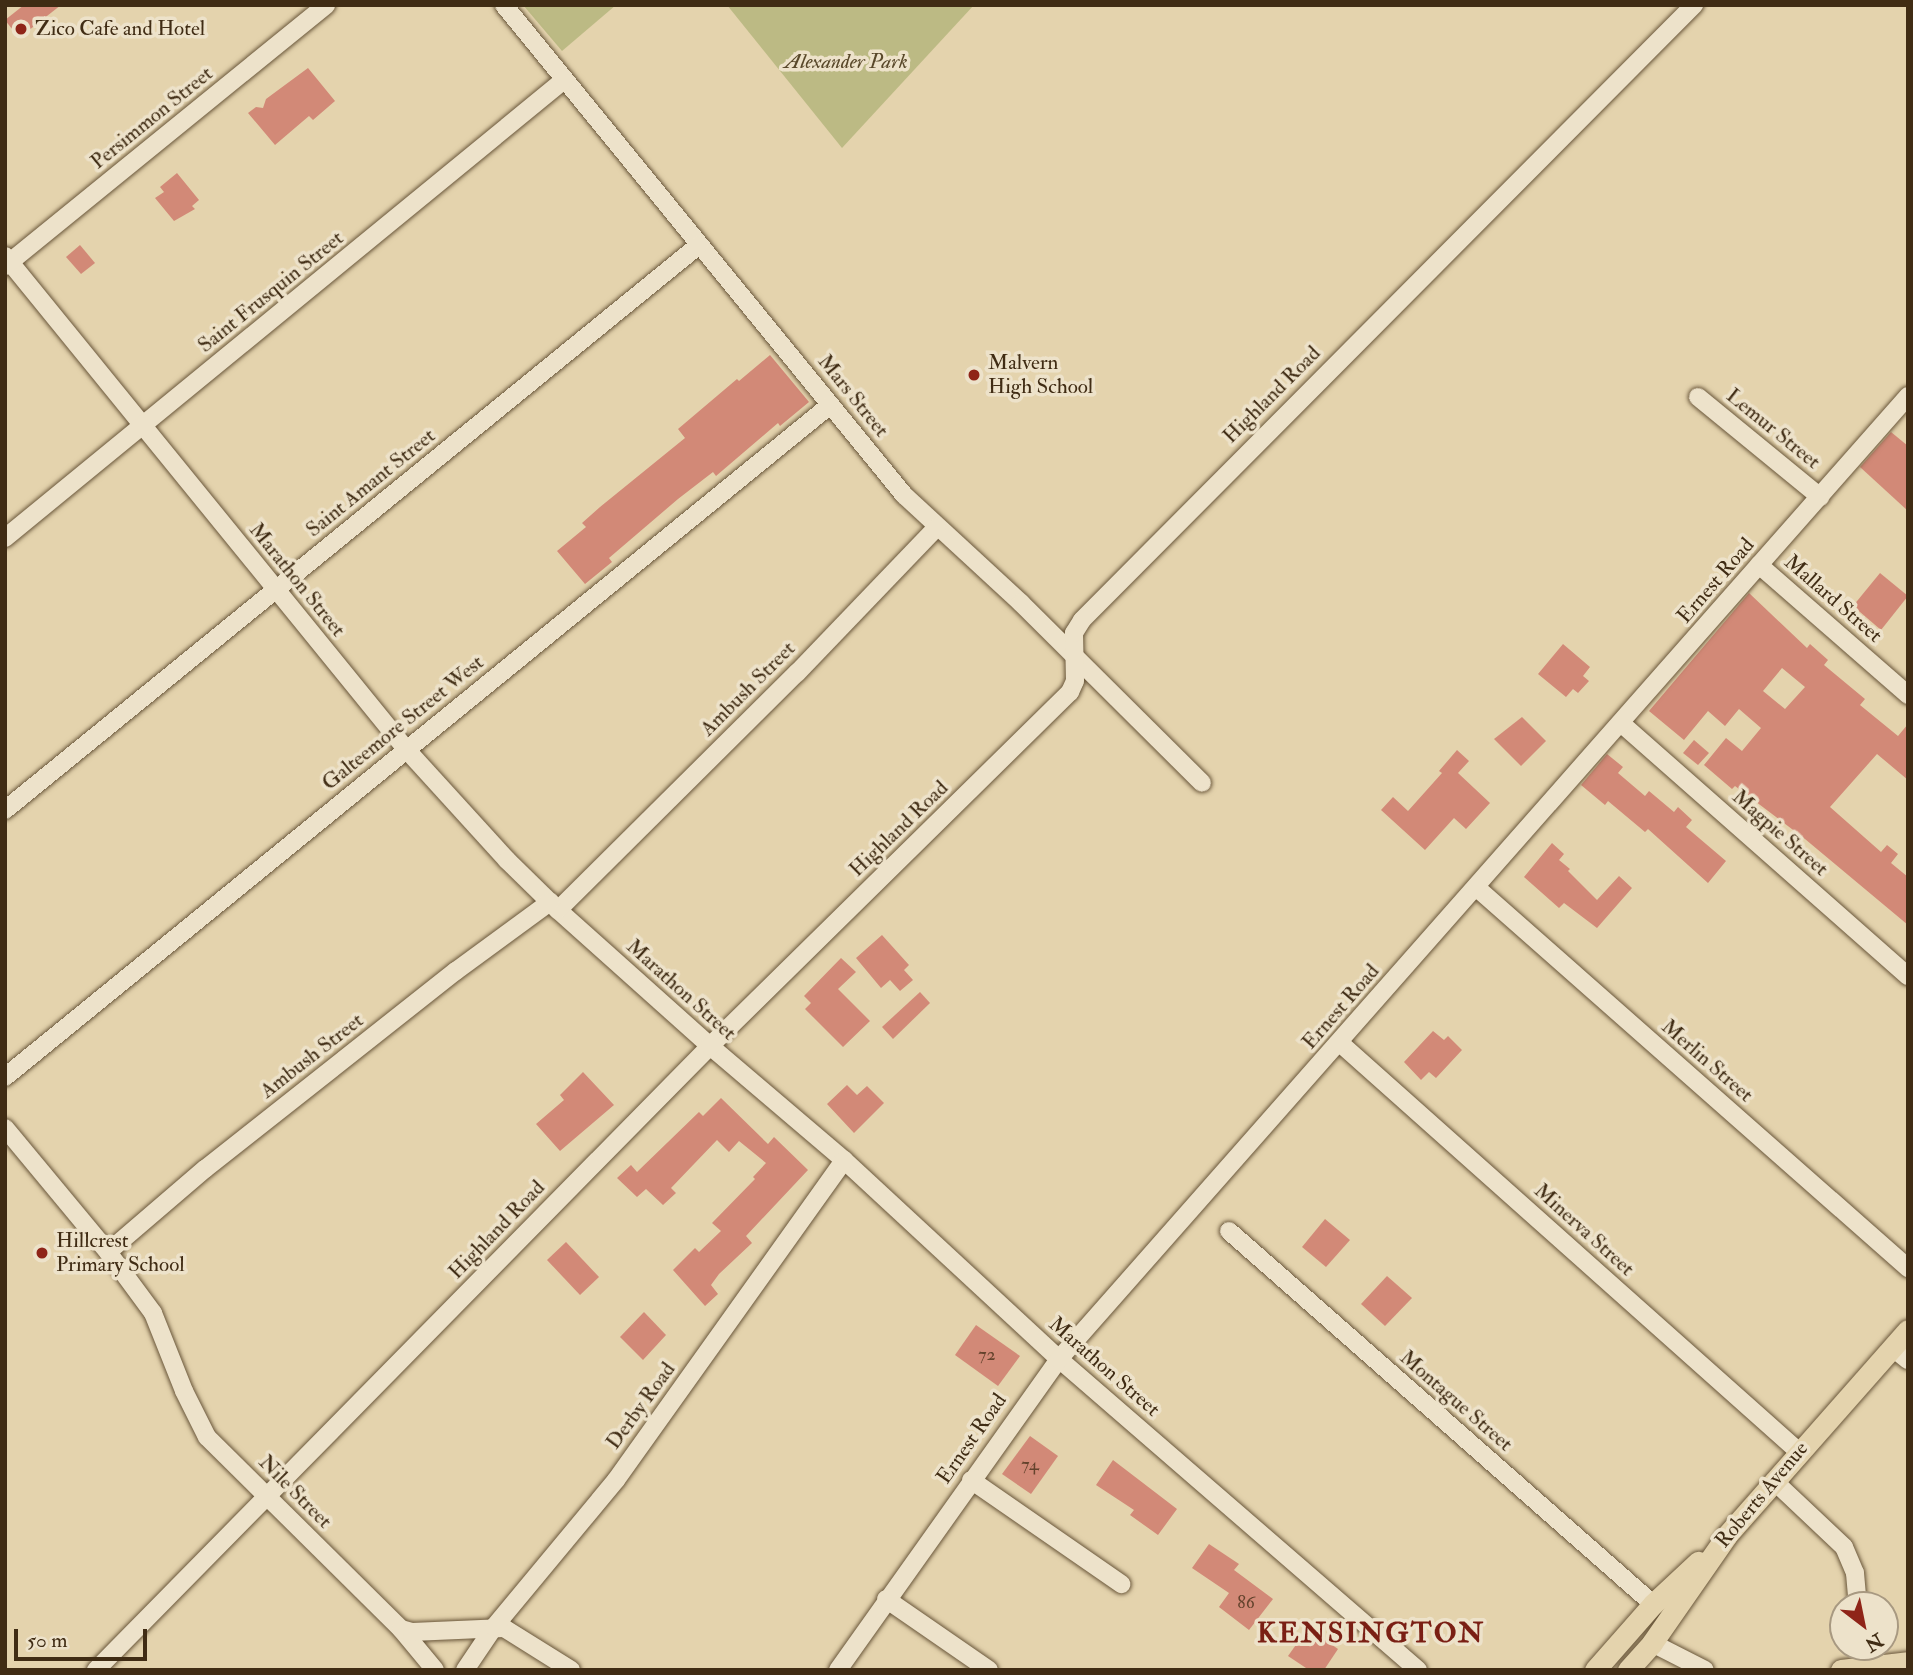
<!DOCTYPE html>
<style>
body{margin:0}
#map{position:relative;width:1913px;height:1675px;overflow:hidden;background:#e4d3ad;font-family:"IM FELL Double Pica",serif}
div>[style]{position:absolute}
.green>*{inset:0;background:#bcba84}
.building>*{inset:0;background:#d28977}
.roads{filter:drop-shadow(0 0 2px #69563a) drop-shadow(0 0 2px #69563a)}
.minor>*{height:18px;margin:-9px;padding:0 9px;transform-origin:9px;border-radius:9px;background:#ede2ca}
.major>*{height:21px;margin:-10.5px;padding:0 10.5px;transform-origin:10.5px;border-radius:10.5px;background:#e4d3ad}
.dots>*{width:19px;height:19px;translate:-50% -50%;box-sizing:border-box;border:4px solid #ede2ca;border-radius:50%}
span{translate:-50% -50%;white-space:nowrap;text-align:center;line-height:1.15;-webkit-text-stroke:7px #ede2ca;paint-order:stroke}
.number-label{font-size:18px;color:#64432d}
.number-label span{-webkit-text-stroke-width:0}
.poi-label{font-size:21px;color:#402c14}
.left{translate:0 -50%;text-align:left}
.park-label{font-size:21px;color:#59482a;font-style:italic}
.street-label{font-size:21px;color:#402c14}
.district-label{font-size:28px;color:#7a1f14;font-weight:700;letter-spacing:2px}
.frame{position:absolute;inset:0;border:7px solid #402c14;pointer-events:none}
.north{position:absolute;left:1829px;top:1591px;width:70px;height:70px;box-sizing:border-box;background:#ede2ca;border:2px solid #a89981;border-radius:50%;rotate:148deg;font-size:19px;font-weight:700;line-height:28px;text-align:center;color:#402c14}
.north::after{content:'';display:block;margin:auto;width:24px;height:32px;background:#8f2418;clip-path:polygon(50% 0,100% 100%,50% 72%,0 100%)}
.scale{position:absolute;left:14px;top:1629px;width:133px;height:32px;box-sizing:border-box;border:4px solid #402c14;border-top:0;padding-left:9px;font-size:21px;line-height:24px;white-space:nowrap;color:#402c14;-webkit-text-stroke:5px #ede2ca;paint-order:stroke}
</style>
<div id="map">
<div class="green">
<div style="clip-path:polygon(523px 5px,616px 5px,562px 51px)"></div>
<div style="clip-path:polygon(727px 5px,974px 5px,842px 148px)"></div>
</div>
<div class="building">
<div style="clip-path:polygon(24px 5px,61px 5px,19px 38px,5px 20px)"></div>
<div style="clip-path:polygon(308px 68px,335px 101px,313px 120px,309px 116px,275px 145px,248px 113px,256px 107px,263px 108px,266px 99px)"></div>
<div style="clip-path:polygon(177px 173px,199px 200px,192px 206px,195px 209px,174px 221px,155px 198px,164px 192px,160px 187px)"></div>
<div style="clip-path:polygon(80px 245px,95px 263px,81px 274px,66px 257px)"></div>
<div style="clip-path:polygon(770px 355px,809px 402px,780px 426px,778px 423px,716px 476px,713px 472px,678px 499px,609px 558px,612px 562px,585px 584px,557px 551px,586px 527px,582px 523px,600px 507px,685px 438px,678px 429px,737px 379px,739px 381px)"></div>
<div style="clip-path:polygon(1891px 432px,1908px 446px,1908px 511px,1860px 467px)"></div>
<div style="clip-path:polygon(1880px 573px,1908px 596px,1881px 630px,1853px 606px)"></div>
<div style="clip-path:polygon(evenodd,1749px 593px,1807px 648px,1810px 644px,1828px 660px,1824px 665px,1865px 699px,1860px 705px,1898px 736px,1908px 724px,1908px 780px,1877px 754px,1830px 807px,1881px 852px,1887px 845px,1898px 854px,1891px 863px,1908px 877px,1908px 925px,1805px 839px,1735px 786px,1732px 789px,1704px 765px,1726px 738px,1742px 751px,1761px 728px,1739px 709px,1725px 726px,1708px 711px,1684px 740px,1649px 711px,1749px 593px,1782px 668px,1805px 687px,1785px 709px,1763px 691px,1782px 668px)"></div>
<div style="clip-path:polygon(1563px 644px,1590px 667px,1583px 676px,1589px 681px,1578px 693px,1573px 689px,1566px 697px,1538px 674px)"></div>
<div style="clip-path:polygon(1522px 717px,1546px 741px,1521px 766px,1494px 739px)"></div>
<div style="clip-path:polygon(1694px 740px,1709px 753px,1698px 765px,1683px 753px)"></div>
<div style="clip-path:polygon(1457px 750px,1469px 761px,1458px 773px,1490px 803px,1466px 829px,1454px 818px,1425px 850px,1381px 810px,1393px 797px,1408px 811px,1442px 773px,1439px 771px)"></div>
<div style="clip-path:polygon(1607px 754px,1623px 767px,1618px 773px,1645px 796px,1649px 791px,1674px 812px,1678px 807px,1692px 820px,1686px 827px,1726px 861px,1708px 883px,1648px 829px,1645px 832px,1608px 801px,1605px 805px,1581px 785px)"></div>
<div style="clip-path:polygon(1552px 843px,1564px 854px,1559px 860px,1570px 869px,1568px 871px,1597px 900px,1619px 876px,1632px 888px,1597px 928px,1564px 903px,1559px 908px,1524px 877px)"></div>
<div style="clip-path:polygon(882px 935px,909px 965px,904px 970px,913px 980px,900px 991px,890px 980px,881px 988px,856px 958px)"></div>
<div style="clip-path:polygon(841px 958px,856px 972px,838px 989px,870px 1021px,843px 1047px,805px 1009px,811px 1003px,804px 996px)"></div>
<div style="clip-path:polygon(920px 992px,930px 1003px,893px 1039px,882px 1027px)"></div>
<div style="clip-path:polygon(1433px 1031px,1444px 1040px,1448px 1036px,1462px 1050px,1436px 1078px,1429px 1072px,1421px 1080px,1404px 1062px)"></div>
<div style="clip-path:polygon(583px 1072px,614px 1105px,560px 1151px,536px 1124px,564px 1100px,560px 1095px)"></div>
<div style="clip-path:polygon(847px 1085px,857px 1095px,867px 1086px,884px 1103px,854px 1133px,827px 1104px)"></div>
<div style="clip-path:polygon(721px 1098px,768px 1144px,774px 1137px,808px 1170px,746px 1236px,752px 1243px,719px 1274px,711px 1285px,718px 1294px,705px 1306px,673px 1270px,695px 1248px,699px 1252px,721px 1231px,712px 1223px,755px 1179px,753px 1177px,766px 1163px,739px 1141px,729px 1152px,717px 1140px,671px 1188px,676px 1193px,663px 1205px,646px 1189px,637px 1197px,617px 1178px,631px 1165px,637px 1172px,699px 1112px,703px 1116px)"></div>
<div style="clip-path:polygon(1325px 1219px,1350px 1240px,1326px 1267px,1302px 1247px)"></div>
<div style="clip-path:polygon(566px 1242px,599px 1277px,580px 1295px,547px 1260px)"></div>
<div style="clip-path:polygon(1387px 1276px,1412px 1298px,1385px 1326px,1361px 1304px)"></div>
<div style="clip-path:polygon(644px 1312px,666px 1335px,643px 1360px,620px 1337px)"></div>
<div style="clip-path:polygon(976px 1325px,1020px 1356px,998px 1386px,955px 1355px)"></div>
<div style="clip-path:polygon(1030px 1436px,1058px 1456px,1031px 1494px,1002px 1474px)"></div>
<div style="clip-path:polygon(1113px 1460px,1177px 1509px,1158px 1535px,1130px 1515px,1134px 1510px,1096px 1485px)"></div>
<div style="clip-path:polygon(1209px 1544px,1239px 1564px,1234px 1570px,1273px 1599px,1249px 1630px,1219px 1607px,1229px 1593px,1192px 1568px)"></div>
<div style="clip-path:polygon(1308px 1628px,1338px 1649px,1324px 1670px,1309px 1670px,1288px 1656px)"></div>
</div>
<div class="roads">
<div class="minor">
<div style="left:504px;top:5px;width:633px;rotate:50.77deg"></div>
<div style="left:904px;top:495px;width:159px;rotate:42.7deg"></div>
<div style="left:1021px;top:603px;width:255px;rotate:44.8deg"></div>
<div style="left:5px;top:256px;width:635px;rotate:50.88deg"></div>
<div style="left:406px;top:749px;width:150px;rotate:47.7deg"></div>
<div style="left:507px;top:860px;width:71px;rotate:44.4deg"></div>
<div style="left:558px;top:910px;width:204px;rotate:41.8deg"></div>
<div style="left:710px;top:1046px;width:176px;rotate:40.4deg"></div>
<div style="left:844px;top:1160px;width:293px;rotate:42.8deg"></div>
<div style="left:1059px;top:1359px;width:475px;rotate:40.9deg"></div>
<div style="left:5px;top:266px;width:414px;rotate:-39.1deg"></div>
<div style="left:1698px;top:397px;width:158px;rotate:39.3deg"></div>
<div style="left:5px;top:538px;width:723px;rotate:-39.33deg"></div>
<div style="left:1759px;top:565px;width:198px;rotate:41.1deg"></div>
<div style="left:1622px;top:724px;width:381px;rotate:41.4deg"></div>
<div style="left:5px;top:810px;width:895px;rotate:-39.15deg"></div>
<div style="left:1477px;top:888px;width:575px;rotate:41.4deg"></div>
<div style="left:558px;top:910px;width:337px;rotate:-44.8deg"></div>
<div style="left:797px;top:673px;width:202px;rotate:-46.2deg"></div>
<div style="left:1340px;top:1043px;width:613px;rotate:41.7deg"></div>
<div style="left:5px;top:1077px;width:1064px;rotate:-39.16deg"></div>
<div style="left:5px;top:1128px;width:161px;rotate:50.3deg"></div>
<div style="left:108px;top:1252px;width:76px;rotate:53.6deg"></div>
<div style="left:153px;top:1313px;width:84px;rotate:68.3deg"></div>
<div style="left:184px;top:1391px;width:51px;rotate:63.4deg"></div>
<div style="left:207px;top:1437px;width:273px;rotate:44.7deg"></div>
<div style="left:401px;top:1629px;width:53px;rotate:50.3deg"></div>
<div style="left:1229px;top:1231px;width:565px;rotate:41.34deg"></div>
<div style="left:108px;top:1252px;width:128px;rotate:-40.6deg"></div>
<div style="left:205px;top:1169px;width:320px;rotate:-38.3deg"></div>
<div style="left:456px;top:971px;width:117px;rotate:-36.3deg"></div>
<div style="left:1893px;top:1348px;width:19px;rotate:39deg"></div>
<div style="left:971px;top:1480px;width:183px;rotate:34.7deg"></div>
<div style="left:1774px;top:1481px;width:96px;rotate:43.3deg"></div>
<div style="left:1844px;top:1547px;width:28px;rotate:67deg"></div>
<div style="left:1855px;top:1573px;width:32px;rotate:85deg"></div>
<div style="left:886px;top:1599px;width:125px;rotate:34.6deg"></div>
<div style="left:401px;top:1629px;width:11px;rotate:15deg"></div>
<div style="left:412px;top:1632px;width:92px;rotate:-2.5deg"></div>
<div style="left:504px;top:1628px;width:79px;rotate:32.1deg"></div>
<div style="left:1652px;top:1643px;width:59px;rotate:27deg"></div>
<div style="left:1863px;top:1647px;width:19px;rotate:84deg"></div>
<div style="left:96px;top:1670px;width:875px;rotate:-45.46deg"></div>
<div style="left:710px;top:1046px;width:505px;rotate:-44.52deg"></div>
<div style="left:1070px;top:692px;width:12px;rotate:-66deg"></div>
<div style="left:1075px;top:681px;width:48px;rotate:-91.2deg"></div>
<div style="left:1074px;top:633px;width:15px;rotate:-58deg"></div>
<div style="left:1082px;top:620px;width:868px;rotate:-45.14deg"></div>
<div style="left:465px;top:1670px;width:52px;rotate:-56deg"></div>
<div style="left:494px;top:1627px;width:191px;rotate:-50.3deg"></div>
<div style="left:616px;top:1480px;width:393px;rotate:-54.5deg"></div>
<div style="left:838px;top:1670px;width:382px;rotate:-54.6deg"></div>
<div style="left:1059px;top:1359px;width:1284px;rotate:-48.6deg"></div>
</div>
<div class="major">
<div style="left:1595px;top:1670px;width:88px;rotate:-48.7deg"></div>
<div style="left:1653px;top:1604px;width:62px;rotate:-43deg"></div>
<div style="left:1628px;top:1670px;width:36px;rotate:-48deg"></div>
<div style="left:1652px;top:1643px;width:131px;rotate:-55.2deg"></div>
<div style="left:1727px;top:1535px;width:273px;rotate:-48.6deg"></div>
<div style="left:1841px;top:1670px;width:67px;rotate:-6.8deg"></div>
</div>
</div>
<div class="dots">
<div style="left:21px;top:29px;background:#8f2418"></div>
<div style="left:974px;top:375px;background:#8f2418"></div>
<div style="left:42px;top:1253px;background:#8f2418"></div>
</div>
<div class="number-label">
<span style="left:987px;top:1355px">72</span>
<span style="left:1030px;top:1465px">74</span>
<span style="left:1246px;top:1603px">86</span>
</div>
<div class="poi-label">
<span class="left" style="left:35px;top:29px">Zico Cafe and Hotel</span>
<span class="left" style="left:988px;top:375px">Malvern<br>High School</span>
<span class="left" style="left:56px;top:1253px">Hillcrest<br>Primary School</span>
</div>
<div class="park-label">
<span style="left:846px;top:62px">Alexander Park</span>
</div>
<div class="street-label">
<span style="left:152px;top:118px;rotate:-39deg">Persimmon Street</span>
<span style="left:271px;top:292px;rotate:-39deg">Saint Frusquin Street</span>
<span style="left:1272px;top:395px;rotate:-45deg">Highland Road</span>
<span style="left:853px;top:396px;rotate:51deg">Mars Street</span>
<span style="left:1773px;top:429px;rotate:39deg">Lemur Street</span>
<span style="left:371px;top:483px;rotate:-39deg">Saint Amant Street</span>
<span style="left:297px;top:580px;rotate:51deg">Marathon Street</span>
<span style="left:1716px;top:581px;rotate:-49deg">Ernest Road</span>
<span style="left:1833px;top:599px;rotate:41deg">Mallard Street</span>
<span style="left:748px;top:689px;rotate:-45deg">Ambush Street</span>
<span style="left:403px;top:723px;rotate:-39deg">Galteemore Street West</span>
<span style="left:899px;top:829px;rotate:-44deg">Highland Road</span>
<span style="left:1780px;top:833px;rotate:41deg">Magpie Street</span>
<span style="left:681px;top:990px;rotate:42deg">Marathon Street</span>
<span style="left:1341px;top:1007px;rotate:-49deg">Ernest Road</span>
<span style="left:312px;top:1056px;rotate:-38deg">Ambush Street</span>
<span style="left:1707px;top:1061px;rotate:41deg">Merlin Street</span>
<span style="left:497px;top:1230px;rotate:-46deg">Highland Road</span>
<span style="left:1584px;top:1230px;rotate:42deg">Minerva Street</span>
<span style="left:1104px;top:1367px;rotate:41deg">Marathon Street</span>
<span style="left:1456px;top:1401px;rotate:41deg">Montague Street</span>
<span style="left:641px;top:1406px;rotate:-54deg">Derby Road</span>
<span style="left:972px;top:1439px;rotate:-55deg">Ernest Road</span>
<span style="left:295px;top:1492px;rotate:45deg">Nile Street</span>
<span style="left:1762px;top:1495px;rotate:-50deg">Roberts Avenue</span>
</div>
<div class="district-label">
<span style="left:1371px;top:1634px">KENSINGTON</span>
</div>
<div class="frame"></div>
<div class="north">N</div>
<div class="scale">50 m</div>
</div>
